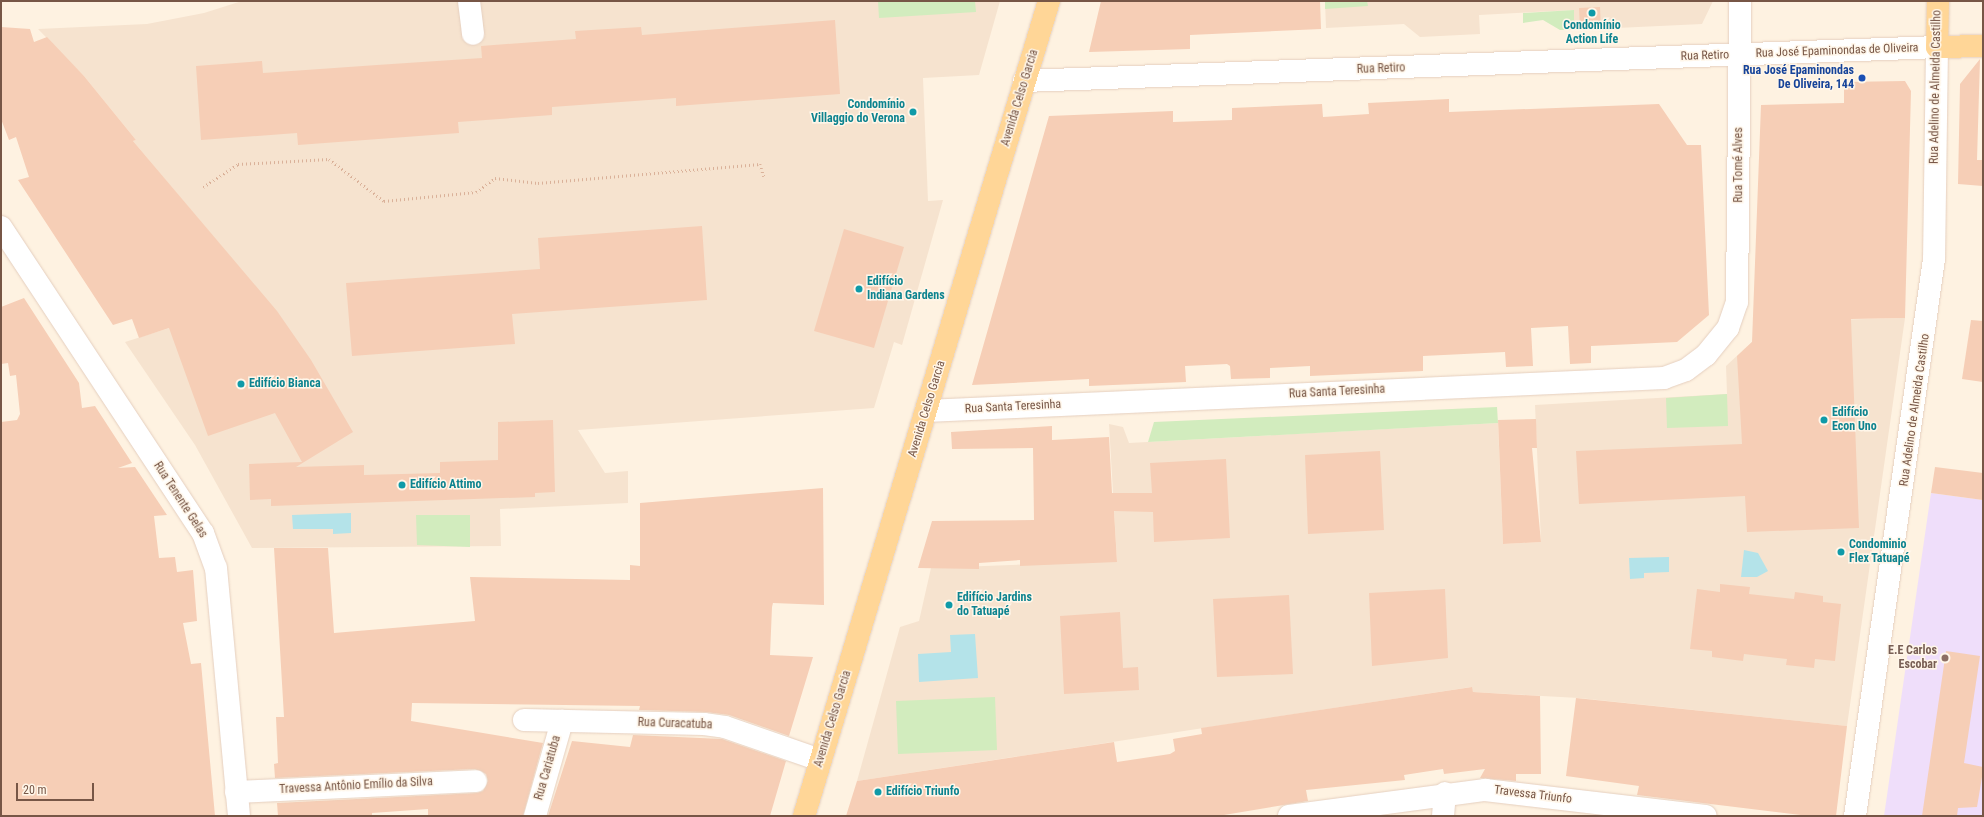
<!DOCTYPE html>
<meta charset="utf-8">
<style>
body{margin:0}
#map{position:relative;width:1984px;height:817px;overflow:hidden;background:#fef2e1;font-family:"Roboto Condensed",sans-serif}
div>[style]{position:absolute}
.residential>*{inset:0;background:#f6e3cf}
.education>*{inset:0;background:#efdefa}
.green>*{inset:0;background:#d2ecbe}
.water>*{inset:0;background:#b4e3e9}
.building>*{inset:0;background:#f6ceb6}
.path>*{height:2.5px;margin-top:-1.25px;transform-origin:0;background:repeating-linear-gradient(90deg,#dab199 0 1px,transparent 0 4px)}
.roads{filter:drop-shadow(0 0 1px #e5cfbf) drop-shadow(0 0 1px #e5cfbf)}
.minor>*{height:22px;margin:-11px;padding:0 11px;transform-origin:11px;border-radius:11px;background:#fff}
.major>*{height:22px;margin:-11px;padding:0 11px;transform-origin:11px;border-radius:11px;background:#ffd697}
.dots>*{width:11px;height:11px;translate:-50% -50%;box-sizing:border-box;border:2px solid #fff6e9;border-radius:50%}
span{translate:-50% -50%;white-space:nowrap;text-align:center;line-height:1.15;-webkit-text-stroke:3px #fff6e9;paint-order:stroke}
.culture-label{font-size:12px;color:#0d838f;font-weight:700}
.right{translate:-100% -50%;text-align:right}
.left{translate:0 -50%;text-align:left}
.street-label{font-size:12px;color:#775646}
.transit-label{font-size:12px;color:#164399;font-weight:700}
.education-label{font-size:12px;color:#785e54;font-weight:700}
.frame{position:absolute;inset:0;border:2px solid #775646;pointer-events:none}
.scale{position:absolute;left:16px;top:783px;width:78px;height:18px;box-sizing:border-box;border:2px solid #775646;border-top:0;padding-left:5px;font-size:12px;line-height:14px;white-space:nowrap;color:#775646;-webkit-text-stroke:3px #fff6e9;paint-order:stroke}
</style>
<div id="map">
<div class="residential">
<div style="clip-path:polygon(242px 1px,1000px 1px,979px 75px,923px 78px,928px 201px,943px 200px,902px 345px,894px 342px,874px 408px,578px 430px,605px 473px,628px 471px,628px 503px,500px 509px,501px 546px,252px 548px,195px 445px,125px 342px,265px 298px,133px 141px,136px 140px,84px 76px,38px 29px,147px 24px,204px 13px)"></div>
<div style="clip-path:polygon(1325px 1px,1713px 1px,1702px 24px,1574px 30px,1573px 10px,1479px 15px,1480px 34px,1420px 37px,1404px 24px,1326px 28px)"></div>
<div style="clip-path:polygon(1905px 318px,1847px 726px,1579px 698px,1473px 692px,1471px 687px,857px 781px,900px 627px,919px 621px,931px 568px,1117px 561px,1109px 424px,1123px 427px,1129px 443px,1498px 423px,1503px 544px,1541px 542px,1535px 405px,1727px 394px,1726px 366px,1754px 340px,1753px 322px)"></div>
</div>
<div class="education">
<div style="clip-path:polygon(1931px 493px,1983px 500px,1983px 816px,1884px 816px)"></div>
</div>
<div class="green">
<div style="clip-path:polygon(878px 1px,975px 1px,976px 12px,879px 18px)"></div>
<div style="clip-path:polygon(1325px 1px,1367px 1px,1368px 6px,1325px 9px)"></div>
<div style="clip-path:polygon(1574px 10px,1574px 30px,1560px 30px,1543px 20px,1523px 23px,1523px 13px)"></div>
<div style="clip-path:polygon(1727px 394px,1728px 426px,1667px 428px,1666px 398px)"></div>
<div style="clip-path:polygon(1497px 407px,1498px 423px,1148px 442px,1154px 422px)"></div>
<div style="clip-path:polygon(416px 515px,470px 515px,470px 547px,417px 545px)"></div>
<div style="clip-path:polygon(995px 697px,997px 750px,898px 754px,896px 701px)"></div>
</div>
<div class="water">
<div style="clip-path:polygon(351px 513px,351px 533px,333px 534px,333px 529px,293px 529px,292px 515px)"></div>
<div style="clip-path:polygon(1744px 550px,1758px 553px,1768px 571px,1757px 577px,1741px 577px)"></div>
<div style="clip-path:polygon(1669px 557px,1669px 572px,1644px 573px,1644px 578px,1630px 579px,1629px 558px)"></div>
<div style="clip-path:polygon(975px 634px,978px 678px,919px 682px,918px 654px,951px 652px,950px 635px)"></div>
</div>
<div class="building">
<div style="clip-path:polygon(1101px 1px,1320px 1px,1321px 29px,1190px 35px,1190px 49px,1089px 52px)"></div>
<div style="clip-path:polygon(1600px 7px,1601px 29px,1580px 30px,1579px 8px)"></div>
<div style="clip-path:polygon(835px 20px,840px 94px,676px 106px,676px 98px,552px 107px,552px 115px,458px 122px,459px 133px,298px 145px,297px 133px,201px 140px,196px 66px,262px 61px,263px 73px,377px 65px,482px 58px,481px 46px,576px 39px,575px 31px,641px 27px,642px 35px)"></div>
<div style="clip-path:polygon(1px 27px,30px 29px,34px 42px,47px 37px,84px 76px,136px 140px,133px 141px,277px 311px,311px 360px,353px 432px,296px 467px,364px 465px,364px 475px,440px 473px,440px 462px,498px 460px,498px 422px,553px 420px,555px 492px,535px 493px,535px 497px,271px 506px,271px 499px,250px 500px,249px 464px,302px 462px,275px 413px,208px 436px,169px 328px,139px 338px,132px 319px,113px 325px,18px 180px,29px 177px,16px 137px,9px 140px,1px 119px)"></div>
<div style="clip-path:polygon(1980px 59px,1977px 160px,1983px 160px,1983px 186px,1958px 184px,1960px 84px)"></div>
<div style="clip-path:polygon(1905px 81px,1911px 91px,1905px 318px,1851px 319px,1859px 528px,1747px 532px,1745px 496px,1579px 504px,1576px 451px,1742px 444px,1737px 356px,1752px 342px,1761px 105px,1844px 103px,1844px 82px)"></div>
<div style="clip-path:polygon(1449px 99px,1449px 112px,1659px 104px,1687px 145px,1701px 145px,1709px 315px,1677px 342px,1591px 346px,1591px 363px,1570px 364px,1568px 326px,1531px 328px,1533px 366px,1506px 367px,1505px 352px,1423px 356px,1423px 371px,1310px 376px,1310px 366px,1270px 368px,1270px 378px,1231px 379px,1230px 366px,1227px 364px,1185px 366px,1186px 382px,1089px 386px,1089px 379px,972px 385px,1049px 116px,1173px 111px,1173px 122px,1232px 120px,1232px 108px,1322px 104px,1323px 117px,1369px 114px,1368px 103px)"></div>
<div style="clip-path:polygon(702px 226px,707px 300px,512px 314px,515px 344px,352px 356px,346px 283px,540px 269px,538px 238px)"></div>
<div style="clip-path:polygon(844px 229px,904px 247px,874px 348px,814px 331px)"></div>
<div style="clip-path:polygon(24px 298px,79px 383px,82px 408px,95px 406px,132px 463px,118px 468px,135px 467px,167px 515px,154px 516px,159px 558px,175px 557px,177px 572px,193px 570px,197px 621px,183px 623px,191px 664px,201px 663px,215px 816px,1px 816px,1px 422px,17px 420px,20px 414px,16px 375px,10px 376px,8px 363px,1px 364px,1px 307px)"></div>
<div style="clip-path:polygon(1971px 320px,1983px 321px,1983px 382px,1962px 379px)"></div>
<div style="clip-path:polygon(1536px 419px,1537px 448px,1532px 448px,1541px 542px,1503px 544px,1498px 420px)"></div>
<div style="clip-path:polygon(1052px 426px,1052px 440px,1109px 437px,1112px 493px,1152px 493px,1150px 463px,1226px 459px,1230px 538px,1154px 542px,1153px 512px,1114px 511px,1117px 562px,1020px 566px,1020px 560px,979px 563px,979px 569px,918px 568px,932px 521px,1034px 520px,1033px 448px,952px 449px,951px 432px)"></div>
<div style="clip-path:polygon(1380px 451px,1384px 530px,1308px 534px,1305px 455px)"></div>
<div style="clip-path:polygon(1935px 467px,1983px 473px,1983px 500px,1931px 493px)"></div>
<div style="clip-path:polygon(823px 488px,824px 605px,773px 603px,772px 607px,770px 655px,813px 657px,789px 736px,729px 715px,706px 712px,639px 710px,640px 706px,412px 703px,411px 721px,543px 743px,523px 816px,428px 816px,428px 809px,372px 813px,372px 816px,278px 816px,277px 803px,477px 793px,483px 791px,488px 781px,486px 774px,475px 769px,275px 778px,274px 764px,278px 763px,276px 717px,284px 717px,274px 548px,328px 548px,334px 633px,475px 621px,470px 577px,630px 580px,630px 565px,640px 566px,640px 503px)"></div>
<div style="clip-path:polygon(1720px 584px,1750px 587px,1749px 594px,1794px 599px,1795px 592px,1823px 596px,1823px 602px,1841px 604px,1835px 661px,1815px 659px,1814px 668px,1786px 665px,1787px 659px,1744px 654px,1743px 661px,1712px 657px,1712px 651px,1690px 649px,1697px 589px,1720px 592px)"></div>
<div style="clip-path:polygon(1445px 589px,1448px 658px,1372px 666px,1369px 593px)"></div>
<div style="clip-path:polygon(1289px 595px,1293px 674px,1217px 677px,1213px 599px)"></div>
<div style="clip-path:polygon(1120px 612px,1123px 668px,1138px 667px,1139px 690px,1064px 694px,1060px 616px)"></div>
<div style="clip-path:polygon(1946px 651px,1980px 656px,1964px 763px,1983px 767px,1983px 771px,1977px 807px,1958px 808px,1957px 816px,1922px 816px)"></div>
<div style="clip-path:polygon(1472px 687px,1473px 692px,1540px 696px,1541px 774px,1516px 774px,1516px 781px,1480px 778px,1485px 769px,1444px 774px,1443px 769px,1404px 775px,1405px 780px,1306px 790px,1308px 801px,1218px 816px,846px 816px,857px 781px,1114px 742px,1117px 762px,1170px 754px,1175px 751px,1173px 739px,1202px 734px,1201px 728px)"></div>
<div style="clip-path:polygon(1576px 698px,1847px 726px,1836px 816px,1809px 816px,1637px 795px,1639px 786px,1566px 776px)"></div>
<div style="clip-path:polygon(633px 735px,722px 739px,786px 761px,770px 816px,548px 816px,572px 741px,630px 747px)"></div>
</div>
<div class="path">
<div style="left:203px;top:187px;width:42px;rotate:-33.3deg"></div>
<div style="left:238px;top:164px;width:91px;rotate:-3.1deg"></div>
<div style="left:329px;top:159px;width:69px;rotate:37.4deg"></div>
<div style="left:384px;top:201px;width:92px;rotate:-5.6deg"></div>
<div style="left:476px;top:192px;width:24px;rotate:-36deg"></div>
<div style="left:495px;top:178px;width:43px;rotate:6.6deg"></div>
<div style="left:538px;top:183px;width:223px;rotate:-4.9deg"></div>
<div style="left:760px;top:164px;width:13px;rotate:72deg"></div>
</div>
<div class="roads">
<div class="minor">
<div style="left:469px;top:1px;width:33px;rotate:83deg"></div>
<div style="left:1024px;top:81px;width:914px;rotate:-2.13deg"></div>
<div style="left:1937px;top:47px;width:212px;rotate:90.8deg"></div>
<div style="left:1934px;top:259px;width:563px;rotate:98.07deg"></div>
<div style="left:1px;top:227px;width:367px;rotate:56.6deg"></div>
<div style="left:203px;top:533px;width:37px;rotate:70deg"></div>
<div style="left:216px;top:568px;width:249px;rotate:84.7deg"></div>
<div style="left:926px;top:411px;width:739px;rotate:-2.56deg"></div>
<div style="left:1664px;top:378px;width:23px;rotate:-20deg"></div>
<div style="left:1686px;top:370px;width:25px;rotate:-37deg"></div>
<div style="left:1706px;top:355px;width:35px;rotate:-51deg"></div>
<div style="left:1728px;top:328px;width:28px;rotate:-71deg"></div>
<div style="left:1737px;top:302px;width:301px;rotate:-89.4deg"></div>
<div style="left:524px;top:720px;width:180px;rotate:1.3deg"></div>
<div style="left:704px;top:724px;width:21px;rotate:8deg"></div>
<div style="left:725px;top:727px;width:101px;rotate:19.2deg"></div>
<div style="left:236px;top:792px;width:240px;rotate:-2.6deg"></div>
<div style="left:535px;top:816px;width:99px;rotate:-74.1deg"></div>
<div style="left:1289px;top:816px;width:198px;rotate:-7.6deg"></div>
<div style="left:1485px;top:790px;width:222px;rotate:6.7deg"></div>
<div style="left:1443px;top:816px;width:23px;rotate:-85deg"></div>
</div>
<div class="major">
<div style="left:1938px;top:1px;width:46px;rotate:91.2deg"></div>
<div style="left:1937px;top:47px;width:46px;rotate:-1.2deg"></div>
<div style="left:804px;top:816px;width:851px;rotate:-73.27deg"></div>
</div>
</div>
<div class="dots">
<div style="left:1592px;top:13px;background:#0f9aa8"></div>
<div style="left:1862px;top:78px;background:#1a4fb4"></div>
<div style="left:913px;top:112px;background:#0f9aa8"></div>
<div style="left:859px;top:289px;background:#0f9aa8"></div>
<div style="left:241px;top:384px;background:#0f9aa8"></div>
<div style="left:1824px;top:420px;background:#0f9aa8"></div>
<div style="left:402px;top:485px;background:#0f9aa8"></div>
<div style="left:1841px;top:552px;background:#0f9aa8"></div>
<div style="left:949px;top:605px;background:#0f9aa8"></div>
<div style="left:1945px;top:658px;background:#8d6e63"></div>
<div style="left:878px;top:792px;background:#0f9aa8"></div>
</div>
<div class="culture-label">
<span style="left:1592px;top:33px">Condomínio<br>Action Life</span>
<span class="right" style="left:905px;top:112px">Condomínio<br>Villaggio do Verona</span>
<span class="left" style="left:867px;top:289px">Edifício<br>Indiana Gardens</span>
<span class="left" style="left:249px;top:384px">Edifício Bianca</span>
<span class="left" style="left:1832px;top:420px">Edifício<br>Econ Uno</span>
<span class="left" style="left:410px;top:485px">Edifício Attimo</span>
<span class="left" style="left:1849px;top:552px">Condominio<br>Flex Tatuapé</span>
<span class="left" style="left:957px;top:605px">Edifício Jardins<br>do Tatuapé</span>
<span class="left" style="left:886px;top:792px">Edifício Triunfo</span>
</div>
<div class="street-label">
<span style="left:1837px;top:51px;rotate:-2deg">Rua José Epaminondas de Oliveira</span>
<span style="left:1705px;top:56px;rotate:-2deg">Rua Retiro</span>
<span style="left:1381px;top:69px;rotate:-2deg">Rua Retiro</span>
<span style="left:1936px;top:87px;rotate:-89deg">Rua Adelino de Almeida Castilho</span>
<span style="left:1020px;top:98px;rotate:-73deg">Avenida Celso Garcia</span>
<span style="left:1739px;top:165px;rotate:-90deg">Rua Tomé Alves</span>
<span style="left:1337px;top:392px;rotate:-3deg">Rua Santa Teresinha</span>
<span style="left:1013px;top:407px;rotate:-3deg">Rua Santa Teresinha</span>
<span style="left:927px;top:409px;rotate:-73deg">Avenida Celso Garcia</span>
<span style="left:1915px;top:410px;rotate:-82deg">Rua Adelino de Almeida Castilho</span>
<span style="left:180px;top:500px;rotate:57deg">Rua Tenente Gelas</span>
<span style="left:833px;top:719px;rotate:-73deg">Avenida Celso Garcia</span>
<span style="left:675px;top:724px;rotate:2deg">Rua Curacatuba</span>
<span style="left:548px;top:768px;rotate:-74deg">Rua Cariatuba</span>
<span style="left:356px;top:786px;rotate:-3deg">Travessa Antônio Emílio da Silva</span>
<span style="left:1533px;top:795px;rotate:7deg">Travessa Triunfo</span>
</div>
<div class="transit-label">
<span class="right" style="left:1854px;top:78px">Rua José Epaminondas<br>De Oliveira, 144</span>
</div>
<div class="education-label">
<span class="right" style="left:1937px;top:658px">E.E Carlos<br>Escobar</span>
</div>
<div class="frame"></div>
<div class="scale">20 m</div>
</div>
